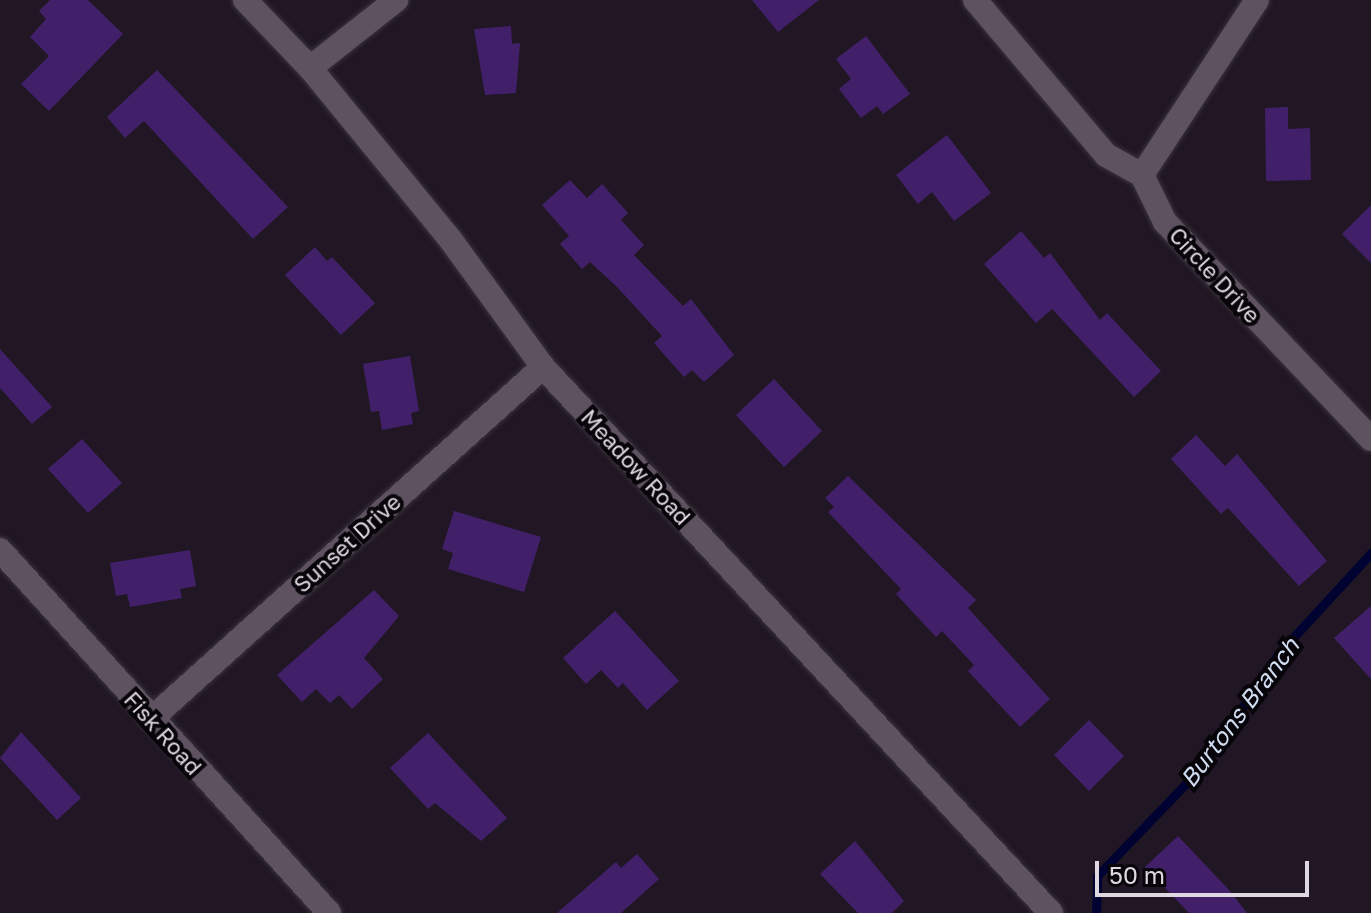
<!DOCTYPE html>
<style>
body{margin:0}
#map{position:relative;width:1371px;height:913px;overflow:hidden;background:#211724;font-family:"Golos Text",sans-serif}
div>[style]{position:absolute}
.stream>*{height:9px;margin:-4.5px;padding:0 4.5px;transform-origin:4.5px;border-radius:4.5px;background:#000231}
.building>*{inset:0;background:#422069}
.roads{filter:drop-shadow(0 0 2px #39333c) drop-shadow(0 0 2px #39333c)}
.minor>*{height:24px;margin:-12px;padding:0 12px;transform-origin:12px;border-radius:12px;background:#5e5261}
span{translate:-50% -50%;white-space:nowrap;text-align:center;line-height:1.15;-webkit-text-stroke:8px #08050a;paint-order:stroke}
.street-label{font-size:22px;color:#dfd8e1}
.water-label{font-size:24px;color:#d0ddf1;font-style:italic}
.scale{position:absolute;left:1095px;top:861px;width:214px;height:36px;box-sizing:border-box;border:4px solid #dfd8e1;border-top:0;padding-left:10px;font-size:24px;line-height:28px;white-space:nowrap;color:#dfd8e1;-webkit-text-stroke:6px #08050a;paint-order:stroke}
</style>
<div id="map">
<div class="stream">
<div style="left:1096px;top:913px;width:37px;rotate:-88deg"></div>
<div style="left:1097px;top:876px;width:151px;rotate:-46.1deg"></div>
<div style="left:1202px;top:767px;width:138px;rotate:-56deg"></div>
<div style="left:1279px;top:653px;width:136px;rotate:-47.4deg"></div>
</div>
<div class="building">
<div style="clip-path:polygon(50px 0,88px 0,123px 34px,49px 111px,21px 84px,49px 56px,30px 37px,46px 19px,39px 11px)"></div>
<div style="clip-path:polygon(752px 0,819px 0,778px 32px)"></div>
<div style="clip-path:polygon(511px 26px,512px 44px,520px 43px,516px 93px,485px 95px,474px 29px)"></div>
<div style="clip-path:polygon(866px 36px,910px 94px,883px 114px,877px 106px,861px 118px,839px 89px,851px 79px,836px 59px)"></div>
<div style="clip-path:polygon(157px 70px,288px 207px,253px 239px,144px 121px,125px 138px,107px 117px)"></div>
<div style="clip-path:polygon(1288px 107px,1288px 129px,1310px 128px,1311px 180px,1266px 181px,1265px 108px)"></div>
<div style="clip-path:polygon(947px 135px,991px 193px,954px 221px,932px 192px,918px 204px,896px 175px)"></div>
<div style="clip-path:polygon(570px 180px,587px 198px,602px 184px,628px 213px,621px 220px,644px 245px,634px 255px,683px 306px,691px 299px,734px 355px,704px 382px,692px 370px,684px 377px,654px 343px,662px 336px,617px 287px,590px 262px,582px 269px,560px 244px,569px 236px,542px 205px)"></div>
<div style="clip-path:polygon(1371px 205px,1371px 263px,1342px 234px)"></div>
<div style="clip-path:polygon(1021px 231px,1044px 258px,1050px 253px,1100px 320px,1107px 313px,1161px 371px,1134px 397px,1052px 309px,1036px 323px,984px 264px)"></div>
<div style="clip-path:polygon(315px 247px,327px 261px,332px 257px,375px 303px,341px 335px,285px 275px)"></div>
<div style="clip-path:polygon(0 349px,52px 407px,32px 424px,0 388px)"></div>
<div style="clip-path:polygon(410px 356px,419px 411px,411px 413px,413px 424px,382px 430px,379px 411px,371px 412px,363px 364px)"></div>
<div style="clip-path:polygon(774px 379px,822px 431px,784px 467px,736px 415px)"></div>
<div style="clip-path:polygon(1196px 435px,1225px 466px,1237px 454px,1327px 561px,1299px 586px,1228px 508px,1221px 514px,1171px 459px)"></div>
<div style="clip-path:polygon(82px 439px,122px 483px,88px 513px,48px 469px)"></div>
<div style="clip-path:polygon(848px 476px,976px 600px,968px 608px,1050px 699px,1020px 727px,968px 671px,974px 665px,942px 631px,936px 637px,896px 594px,901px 589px,828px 512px,834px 507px,825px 498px)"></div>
<div style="clip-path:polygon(454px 511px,541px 537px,524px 592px,448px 569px,453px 553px,442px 549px)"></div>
<div style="clip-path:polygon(190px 550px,196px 586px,180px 589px,182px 598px,130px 607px,127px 594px,116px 596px,110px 563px)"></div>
<div style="clip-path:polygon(374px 590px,399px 616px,364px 658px,383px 679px,352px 709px,339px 695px,330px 703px,316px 689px,302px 702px,277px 675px)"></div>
<div style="clip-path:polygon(1371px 606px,1371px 679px,1334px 638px)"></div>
<div style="clip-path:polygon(615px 611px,679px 681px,647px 710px,623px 683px,618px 688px,601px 670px,586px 684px,563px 658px)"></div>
<div style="clip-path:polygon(1089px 720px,1124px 756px,1089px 791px,1054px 755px)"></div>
<div style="clip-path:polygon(21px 732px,81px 798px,57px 820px,0 758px)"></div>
<div style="clip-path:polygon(428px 733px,507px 818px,481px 841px,435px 803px,428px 809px,390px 768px)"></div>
<div style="clip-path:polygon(1178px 836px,1229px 890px,1247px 913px,1189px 913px,1145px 867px)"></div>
<div style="clip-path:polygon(855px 841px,904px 901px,892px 913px,858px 913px,820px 874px)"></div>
<div style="clip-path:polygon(637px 854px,659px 879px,621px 913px,557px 913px,616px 862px,621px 868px)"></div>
</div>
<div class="roads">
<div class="minor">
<div style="left:245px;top:0;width:94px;rotate:46.3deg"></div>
<div style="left:310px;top:68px;width:221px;rotate:50.7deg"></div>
<div style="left:450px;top:239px;width:158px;rotate:54deg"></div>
<div style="left:543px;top:367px;width:746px;rotate:47.06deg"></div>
<div style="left:975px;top:0;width:203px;rotate:49.8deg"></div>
<div style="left:1106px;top:155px;width:41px;rotate:29.1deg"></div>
<div style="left:1142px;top:175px;width:52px;rotate:63.9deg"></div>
<div style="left:1165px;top:222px;width:299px;rotate:46.5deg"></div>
<div style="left:310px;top:68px;width:110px;rotate:-38.3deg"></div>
<div style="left:1142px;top:175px;width:209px;rotate:-56.7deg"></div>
<div style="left:0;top:550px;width:490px;rotate:47.8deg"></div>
<div style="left:151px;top:719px;width:527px;rotate:-41.92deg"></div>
</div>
</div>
<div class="street-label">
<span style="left:1215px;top:275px;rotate:47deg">Circle Drive</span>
<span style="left:636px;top:467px;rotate:47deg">Meadow Road</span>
<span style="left:347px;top:543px;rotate:-42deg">Sunset Drive</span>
<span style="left:163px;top:733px;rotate:48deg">Fisk Road</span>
</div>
<div class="water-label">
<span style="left:1239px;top:712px;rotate:-53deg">Burtons Branch</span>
</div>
<div class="scale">50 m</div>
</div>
